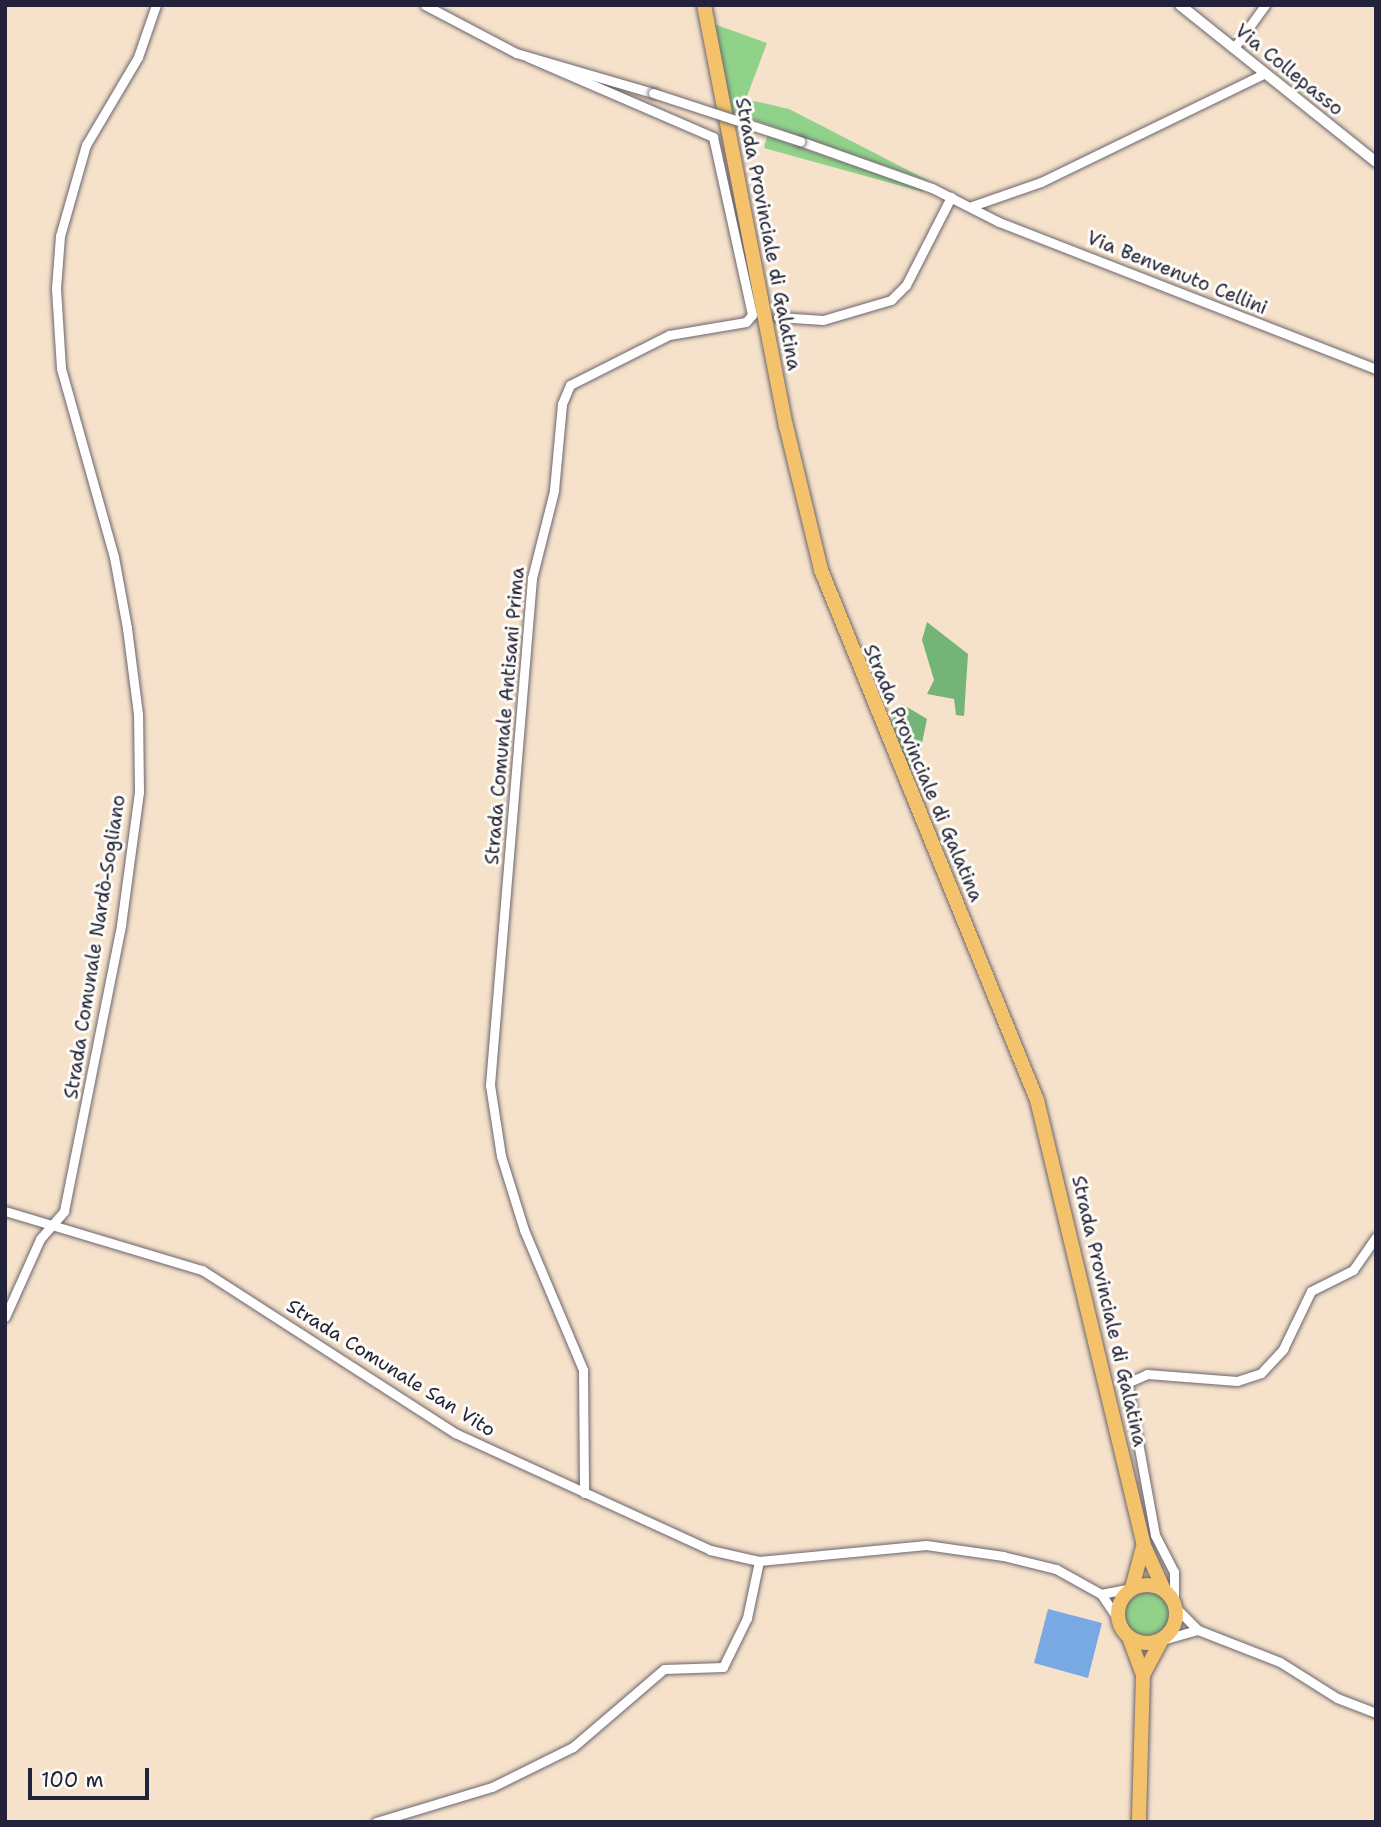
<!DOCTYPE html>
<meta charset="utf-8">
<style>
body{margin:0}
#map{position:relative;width:1381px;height:1827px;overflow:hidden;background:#f6e2cb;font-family:"Shantell Sans",sans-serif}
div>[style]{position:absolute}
.green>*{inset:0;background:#90d28a}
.round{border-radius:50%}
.forest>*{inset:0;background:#74b476}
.water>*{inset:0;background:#78a9e3}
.roads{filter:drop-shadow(0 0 2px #6c656d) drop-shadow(0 0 2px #6c656d)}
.minor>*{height:9px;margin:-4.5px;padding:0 4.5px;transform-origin:4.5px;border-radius:4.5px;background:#fff}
.tertiary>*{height:10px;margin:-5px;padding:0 5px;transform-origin:5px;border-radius:5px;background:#fff}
.primary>*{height:14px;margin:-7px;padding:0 7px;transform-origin:7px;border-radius:7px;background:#f3c26a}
.primary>.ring{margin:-7px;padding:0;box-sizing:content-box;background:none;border:14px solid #f3c26a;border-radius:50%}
.bridges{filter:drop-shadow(0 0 2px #6c656d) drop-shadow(0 0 2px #6c656d)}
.minor-bridge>*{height:9px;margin:-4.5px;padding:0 4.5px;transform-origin:4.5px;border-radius:4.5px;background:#fff}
span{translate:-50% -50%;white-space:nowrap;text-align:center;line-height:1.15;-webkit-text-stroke:6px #fdfcf7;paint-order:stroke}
.street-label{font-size:19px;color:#22223b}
.frame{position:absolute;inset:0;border:7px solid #22223b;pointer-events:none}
.scale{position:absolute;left:28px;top:1768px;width:121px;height:32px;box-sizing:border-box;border:4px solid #22223b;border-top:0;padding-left:9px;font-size:21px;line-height:24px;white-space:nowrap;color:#22223b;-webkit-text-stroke:5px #fdfcf7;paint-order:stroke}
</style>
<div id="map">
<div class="green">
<div style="clip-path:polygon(714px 24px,767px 43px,746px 99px,789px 109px,931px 182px,731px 112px)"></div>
<div style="clip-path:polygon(767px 136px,924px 190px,923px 192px,764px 148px)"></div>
<div class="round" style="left:1124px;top:1590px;width:46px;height:46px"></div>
</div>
<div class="forest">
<div style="clip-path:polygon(927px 622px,968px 654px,964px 716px,956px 715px,954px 699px,927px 694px,934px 680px,922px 640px)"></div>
<div style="clip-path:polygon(902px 704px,927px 719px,917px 767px,909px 771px,888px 727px)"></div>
</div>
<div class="water">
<div style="clip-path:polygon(1048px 1609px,1102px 1623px,1088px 1678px,1034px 1663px)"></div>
</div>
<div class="roads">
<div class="minor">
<div style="left:425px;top:5px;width:103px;rotate:27.8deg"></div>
<div style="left:516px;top:53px;width:143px;rotate:16.3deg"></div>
<div style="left:1234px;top:48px;width:53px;rotate:-54.2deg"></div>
<div style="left:528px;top:57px;width:202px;rotate:23.4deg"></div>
<div style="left:713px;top:137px;width:182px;rotate:77.6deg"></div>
<div style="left:752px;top:315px;width:9px;rotate:131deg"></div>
<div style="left:746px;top:322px;width:78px;rotate:170.4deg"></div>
<div style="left:669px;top:335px;width:111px;rotate:153.2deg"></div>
<div style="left:570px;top:385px;width:21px;rotate:113deg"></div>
<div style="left:562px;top:404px;width:87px;rotate:95.3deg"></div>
<div style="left:554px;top:491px;width:90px;rotate:104.2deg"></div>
<div style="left:532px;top:578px;width:509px;rotate:94.74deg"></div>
<div style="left:490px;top:1085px;width:72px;rotate:81.2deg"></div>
<div style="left:501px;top:1156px;width:77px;rotate:72.7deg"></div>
<div style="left:524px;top:1230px;width:152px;rotate:67.1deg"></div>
<div style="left:583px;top:1370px;width:123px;rotate:89.5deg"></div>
<div style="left:800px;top:141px;width:140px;rotate:19.6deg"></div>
<div style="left:932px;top:188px;width:75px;rotate:26.9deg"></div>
<div style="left:999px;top:222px;width:405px;rotate:21.3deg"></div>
<div style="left:972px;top:206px;width:73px;rotate:-19.2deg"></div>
<div style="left:1041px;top:182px;width:249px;rotate:-25.9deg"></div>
<div style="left:778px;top:317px;width:45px;rotate:3.8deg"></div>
<div style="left:823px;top:320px;width:71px;rotate:-16.4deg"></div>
<div style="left:891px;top:300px;width:21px;rotate:-45deg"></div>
<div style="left:906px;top:285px;width:99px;rotate:-62.9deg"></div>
<div style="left:5px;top:1211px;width:206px;rotate:16.7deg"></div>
<div style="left:202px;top:1270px;width:301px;rotate:32.8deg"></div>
<div style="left:455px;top:1433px;width:281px;rotate:24.6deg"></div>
<div style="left:710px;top:1550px;width:50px;rotate:12.7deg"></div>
<div style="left:759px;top:1561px;width:168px;rotate:-5.5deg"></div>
<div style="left:926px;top:1545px;width:78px;rotate:8.1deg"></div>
<div style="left:1003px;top:1556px;width:55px;rotate:13.8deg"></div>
<div style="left:1056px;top:1569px;width:51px;rotate:29.1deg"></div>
<div style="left:1101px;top:1594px;width:29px;rotate:56deg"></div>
<div style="left:5px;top:1317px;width:85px;rotate:-65.8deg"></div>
<div style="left:40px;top:1239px;width:37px;rotate:-49deg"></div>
<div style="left:64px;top:1211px;width:292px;rotate:-78.7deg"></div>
<div style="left:121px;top:925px;width:134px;rotate:-82.3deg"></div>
<div style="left:139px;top:792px;width:78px;rotate:-90.7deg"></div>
<div style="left:138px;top:714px;width:87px;rotate:-97.3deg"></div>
<div style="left:127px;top:628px;width:72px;rotate:-100.4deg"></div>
<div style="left:114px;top:557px;width:196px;rotate:-105.7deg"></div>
<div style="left:61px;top:368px;width:80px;rotate:-93.6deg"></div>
<div style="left:56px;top:288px;width:52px;rotate:-85.6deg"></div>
<div style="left:60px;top:236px;width:95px;rotate:-74.1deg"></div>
<div style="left:86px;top:145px;width:102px;rotate:-59.4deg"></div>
<div style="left:138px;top:57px;width:55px;rotate:-70.9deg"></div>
<div style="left:1101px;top:1594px;width:32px;rotate:-11deg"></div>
<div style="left:1174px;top:1599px;width:27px;rotate:-90deg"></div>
<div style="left:1174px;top:1572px;width:42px;rotate:-117.2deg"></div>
<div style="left:1155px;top:1535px;width:155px;rotate:-100.4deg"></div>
<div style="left:1127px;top:1383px;width:22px;rotate:-24deg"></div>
<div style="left:1147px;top:1374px;width:90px;rotate:4.4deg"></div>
<div style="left:1237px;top:1381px;width:25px;rotate:-18deg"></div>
<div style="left:1261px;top:1373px;width:33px;rotate:-47deg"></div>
<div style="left:1283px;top:1349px;width:64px;rotate:-64.2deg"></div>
<div style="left:1311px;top:1291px;width:47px;rotate:-26.6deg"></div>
<div style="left:1353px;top:1270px;width:40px;rotate:-55.1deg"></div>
<div style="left:1177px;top:1609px;width:30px;rotate:45deg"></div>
<div style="left:1162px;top:1640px;width:37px;rotate:-16deg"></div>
<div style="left:1198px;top:1630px;width:88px;rotate:21.3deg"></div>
<div style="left:1280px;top:1662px;width:67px;rotate:32.3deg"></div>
<div style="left:1337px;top:1698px;width:42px;rotate:21deg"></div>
<div style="left:376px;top:1822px;width:121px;rotate:-16.8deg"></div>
<div style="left:492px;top:1787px;width:90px;rotate:-26.3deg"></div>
<div style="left:573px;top:1747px;width:120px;rotate:-40.6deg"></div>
<div style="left:664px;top:1669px;width:59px;rotate:-1.9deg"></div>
<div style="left:723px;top:1667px;width:55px;rotate:-63.9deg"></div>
<div style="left:747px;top:1618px;width:58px;rotate:-78.1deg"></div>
</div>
<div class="tertiary">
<div style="left:1180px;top:5px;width:251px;rotate:38.7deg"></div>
</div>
<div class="primary">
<div style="left:704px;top:5px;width:429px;rotate:79deg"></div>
<div style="left:786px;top:426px;width:148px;rotate:76.3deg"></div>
<div style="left:821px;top:570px;width:572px;rotate:67.83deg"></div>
<div style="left:1037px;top:1100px;width:459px;rotate:76.5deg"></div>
<div style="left:1144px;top:1546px;width:48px;rotate:65.6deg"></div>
<div class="ring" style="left:1118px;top:1585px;width:44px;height:44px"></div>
<div style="left:1132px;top:1588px;width:42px;rotate:-75deg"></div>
<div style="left:1129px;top:1637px;width:40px;rotate:69.8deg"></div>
<div style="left:1143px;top:1675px;width:147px;rotate:91.6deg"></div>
<div style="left:1143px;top:1675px;width:40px;rotate:-62deg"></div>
</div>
</div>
<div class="bridges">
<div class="minor-bridge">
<div style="left:653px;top:93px;width:155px;rotate:18.1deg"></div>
</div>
</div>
<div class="street-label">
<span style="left:1289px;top:70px;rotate:39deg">Via Collepasso</span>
<span style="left:768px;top:234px;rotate:79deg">Strada Provinciale di Galatina</span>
<span style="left:1177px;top:273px;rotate:22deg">Via Benvenuto Cellini</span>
<span style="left:505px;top:716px;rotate:-85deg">Strada Comunale Antisani Prima</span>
<span style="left:923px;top:773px;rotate:67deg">Strada Provinciale di Galatina</span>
<span style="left:95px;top:947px;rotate:-81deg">Strada Comunale Nardò-Sogliano</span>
<span style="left:1109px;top:1311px;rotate:77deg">Strada Provinciale di Galatina</span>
<span style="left:391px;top:1368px;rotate:32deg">Strada Comunale San Vito</span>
</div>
<div class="frame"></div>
<div class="scale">100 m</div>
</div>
